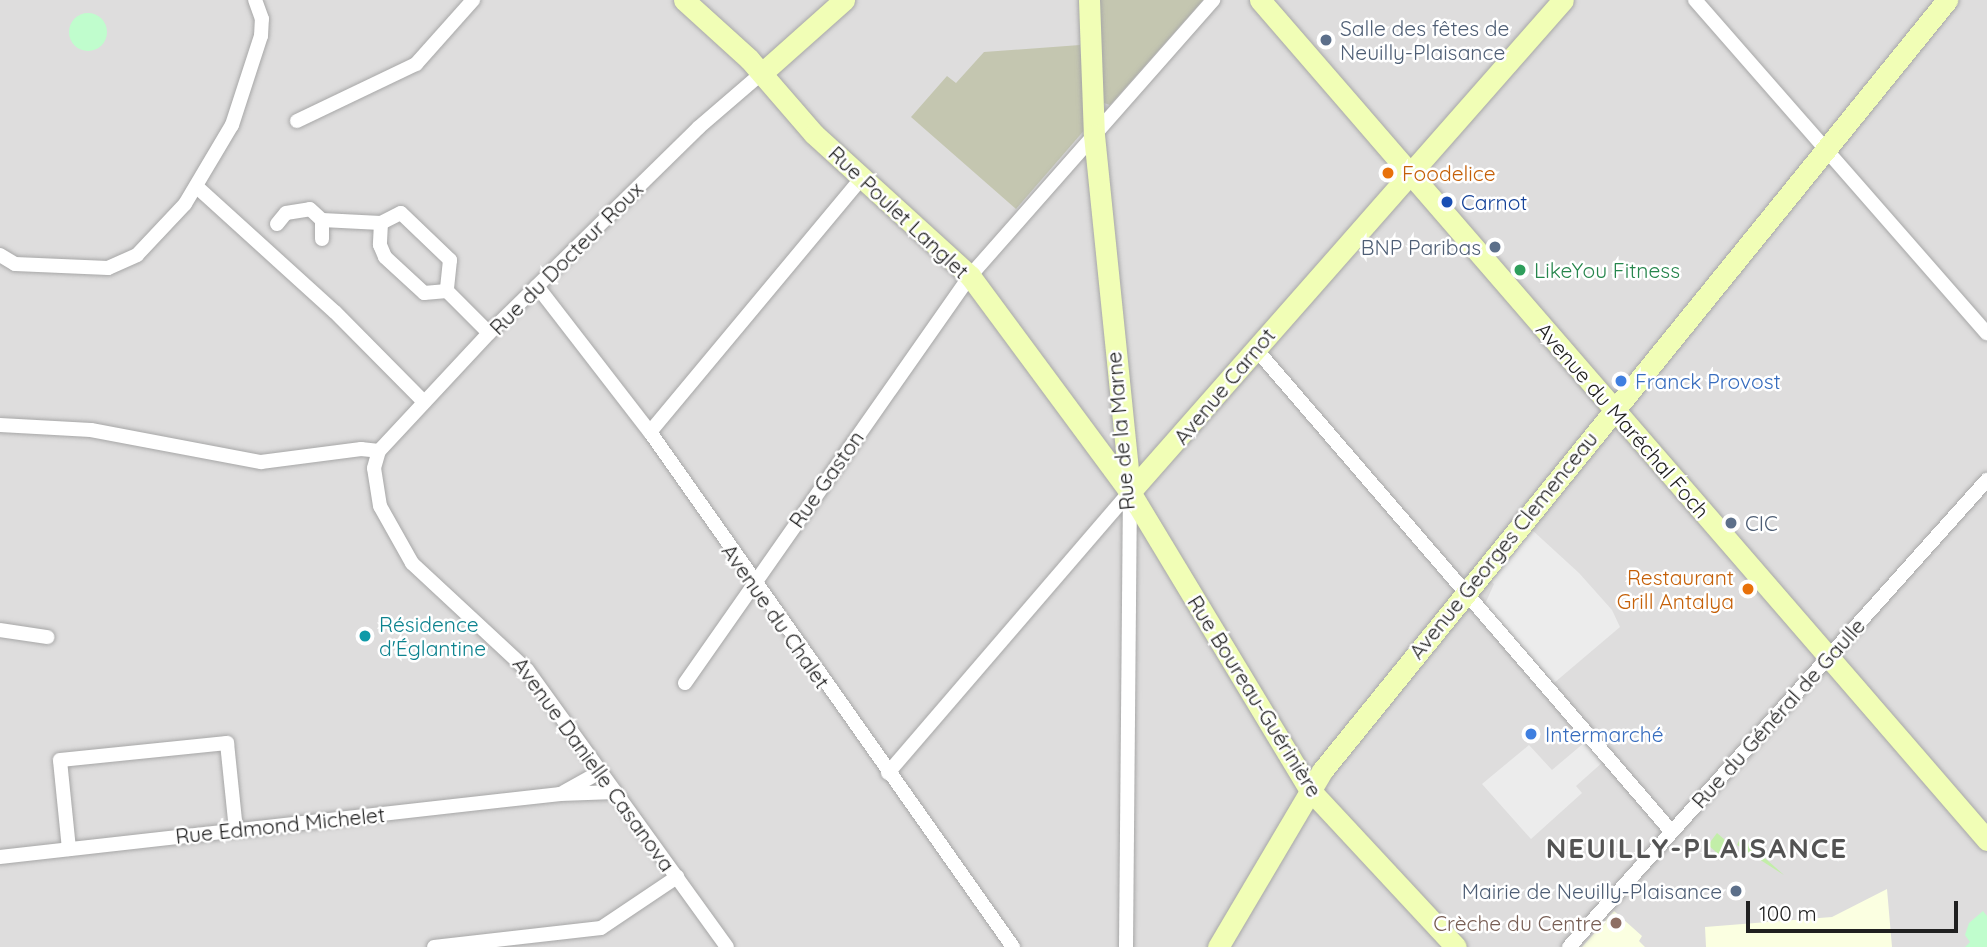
<!DOCTYPE html>
<meta charset="utf-8">
<style>
body{margin:0}
#map{position:relative;width:1987px;height:947px;overflow:hidden;background:#f1efe5;font-family:Quicksand,sans-serif}
div>[style]{position:absolute}
.residential>*{inset:0;background:#dedddd}
.education>*{inset:0;background:#fbffe1}
.construction>*{inset:0;background:#c4c6b0}
.grass>*{inset:0;background:#c2eea8}
.park>*{inset:0;background:#c0fdcd}
.round{border-radius:50%}
.parking>*{inset:0;background:#ececec}
.roads{filter:drop-shadow(0 0 2px #a7a7a7) drop-shadow(0 0 2px #a7a7a7)}
.street>*{height:14px;margin:-7px;padding:0 7px;transform-origin:7px;border-radius:7px;background:#fff}
.secondary>*{height:21px;margin:-10.5px;padding:0 10.5px;transform-origin:10.5px;border-radius:10.5px;background:#f1feb6}
.dots>*{width:19px;height:19px;translate:-50% -50%;box-sizing:border-box;border:4px solid #fff;border-radius:50%}
span{translate:-50% -50%;white-space:nowrap;text-align:center;line-height:1.15;-webkit-text-stroke:5px #fff;paint-order:stroke}
.service-label{font-size:21px;color:#4e5e75}
.left{translate:0 -50%;text-align:left}
.right{translate:-100% -50%;text-align:right}
.food-label{font-size:21px;color:#c56008}
.transit-label{font-size:21px;color:#164399}
.street-label{font-size:21px;color:#202020}
.leisure-label{font-size:21px;color:#27864d}
.shop-label{font-size:21px;color:#366cbe}
.culture-label{font-size:21px;color:#0d838f}
.education-label{font-size:21px;color:#785e54}
.district-label{font-size:28px;color:#535353;font-weight:700;letter-spacing:2px}
.scale{position:absolute;left:1746px;top:901px;width:212px;height:32px;box-sizing:border-box;border:4px solid #202020;border-top:0;padding-left:9px;font-size:21px;line-height:24px;white-space:nowrap;color:#202020;-webkit-text-stroke:5px #fff;paint-order:stroke}
</style>
<div id="map">
<div class="residential">
<div style="clip-path:polygon(0 0,1987px 0,1987px 947px,0 947px)"></div>
</div>
<div class="education">
<div style="clip-path:polygon(1887px 889px,1892px 947px,1706px 947px,1705px 927px,1832px 917px)"></div>
<div style="clip-path:polygon(1614px 911px,1642px 936px,1639px 941px,1645px 947px,1582px 947px)"></div>
</div>
<div class="construction">
<div style="clip-path:polygon(1095px 0,1203px 0,1110px 105px,1104px 103px)"></div>
<div style="clip-path:polygon(1080px 45px,1087px 127px,1016px 209px,911px 117px,947px 76px,956px 83px,984px 52px)"></div>
</div>
<div class="grass">
<div style="clip-path:polygon(1717px 833px,1733px 847px,1724px 859px,1708px 845px)"></div>
<div style="clip-path:polygon(1741px 837px,1784px 875px,1737px 845px)"></div>
</div>
<div class="park">
<div class="round" style="left:69px;top:13px;width:38px;height:38px"></div>
<div style="clip-path:polygon(1983px 911px,1987px 916px,1987px 947px,1965px 947px,1970px 942px,1965px 935px,1969px 923px)"></div>
</div>
<div class="parking">
<div style="clip-path:polygon(1531px 529px,1579px 573px,1612px 610px,1620px 627px,1554px 683px,1485px 604px,1494px 584px,1489px 579px)"></div>
<div style="clip-path:polygon(1585px 742px,1604px 761px,1576px 786px,1582px 793px,1531px 839px,1482px 784px,1529px 745px,1552px 770px)"></div>
</div>
<div class="roads">
<div class="street">
<div style="left:1695px;top:0;width:443px;rotate:48.8deg"></div>
<div style="left:297px;top:121px;width:132px;rotate:-25.6deg"></div>
<div style="left:416px;top:64px;width:86px;rotate:-48.3deg"></div>
<div style="left:197px;top:187px;width:186px;rotate:42.2deg"></div>
<div style="left:335px;top:312px;width:125px;rotate:45.3deg"></div>
<div style="left:381px;top:223px;width:22px;rotate:93deg"></div>
<div style="left:380px;top:245px;width:13px;rotate:67deg"></div>
<div style="left:385px;top:257px;width:53px;rotate:42.7deg"></div>
<div style="left:424px;top:293px;width:23px;rotate:-5deg"></div>
<div style="left:277px;top:224px;width:14px;rotate:-51deg"></div>
<div style="left:286px;top:213px;width:24px;rotate:-9deg"></div>
<div style="left:310px;top:209px;width:16px;rotate:43deg"></div>
<div style="left:322px;top:220px;width:59px;rotate:2.9deg"></div>
<div style="left:381px;top:223px;width:22px;rotate:-27deg"></div>
<div style="left:401px;top:213px;width:68px;rotate:43.8deg"></div>
<div style="left:450px;top:260px;width:31px;rotate:96deg"></div>
<div style="left:322px;top:239px;width:19px;rotate:-90deg"></div>
<div style="left:0;top:255px;width:17px;rotate:31deg"></div>
<div style="left:15px;top:264px;width:93px;rotate:2.5deg"></div>
<div style="left:108px;top:268px;width:32px;rotate:-24deg"></div>
<div style="left:137px;top:255px;width:70px;rotate:-46.7deg"></div>
<div style="left:185px;top:204px;width:92px;rotate:-59.3deg"></div>
<div style="left:232px;top:125px;width:94px;rotate:-72deg"></div>
<div style="left:261px;top:36px;width:17px;rotate:-87deg"></div>
<div style="left:262px;top:19px;width:20px;rotate:-110deg"></div>
<div style="left:537px;top:286px;width:185px;rotate:52.3deg"></div>
<div style="left:650px;top:432px;width:630px;rotate:54.82deg"></div>
<div style="left:447px;top:291px;width:59px;rotate:45deg"></div>
<div style="left:1255px;top:348px;width:637px;rotate:49.26deg"></div>
<div style="left:0;top:425px;width:91px;rotate:3.1deg"></div>
<div style="left:91px;top:430px;width:173px;rotate:10.7deg"></div>
<div style="left:261px;top:462px;width:101px;rotate:-7.4deg"></div>
<div style="left:361px;top:449px;width:18px;rotate:6deg"></div>
<div style="left:650px;top:432px;width:329px;rotate:-50.2deg"></div>
<div style="left:0;top:630px;width:48px;rotate:8.5deg"></div>
<div style="left:685px;top:683px;width:497px;rotate:-55deg"></div>
<div style="left:970px;top:276px;width:368px;rotate:-48.6deg"></div>
<div style="left:888px;top:773px;width:371px;rotate:-49.3deg"></div>
<div style="left:564px;top:792px;width:41px;rotate:-29.1deg"></div>
<div style="left:69px;top:849px;width:89px;rotate:-95.8deg"></div>
<div style="left:60px;top:760px;width:168px;rotate:-5.8deg"></div>
<div style="left:227px;top:743px;width:87px;rotate:84.1deg"></div>
<div style="left:0;top:857px;width:564px;rotate:-6.42deg"></div>
<div style="left:560px;top:794px;width:55px;rotate:-2.1deg"></div>
<div style="left:434px;top:947px;width:168px;rotate:-6.5deg"></div>
<div style="left:601px;top:928px;width:92px;rotate:-33.9deg"></div>
<div style="left:727px;top:947px;width:342px;rotate:-125.8deg"></div>
<div style="left:527px;top:670px;width:157px;rotate:-137.1deg"></div>
<div style="left:412px;top:563px;width:65px;rotate:-119.3deg"></div>
<div style="left:380px;top:506px;width:38px;rotate:-99deg"></div>
<div style="left:374px;top:468px;width:18px;rotate:-74deg"></div>
<div style="left:379px;top:451px;width:161px;rotate:-47deg"></div>
<div style="left:489px;top:333px;width:293px;rotate:-44.4deg"></div>
<div style="left:698px;top:128px;width:84px;rotate:-40.7deg"></div>
<div style="left:1126px;top:947px;width:454px;rotate:-89.5deg"></div>
<div style="left:1569px;top:947px;width:627px;rotate:-48.17deg"></div>
</div>
<div class="secondary">
<div style="left:684px;top:0;width:88px;rotate:42.2deg"></div>
<div style="left:749px;top:59px;width:99px;rotate:49.1deg"></div>
<div style="left:814px;top:134px;width:211px;rotate:42.3deg"></div>
<div style="left:970px;top:276px;width:269px;rotate:53.5deg"></div>
<div style="left:1130px;top:492px;width:348px;rotate:58.9deg"></div>
<div style="left:1310px;top:790px;width:214px;rotate:47.1deg"></div>
<div style="left:1089px;top:0;width:135px;rotate:87.9deg"></div>
<div style="left:1094px;top:135px;width:356px;rotate:84.2deg"></div>
<div style="left:1260px;top:0;width:1111px;rotate:49.12deg"></div>
<div style="left:762px;top:73px;width:110px;rotate:-41.7deg"></div>
<div style="left:1130px;top:492px;width:655px;rotate:-48.65deg"></div>
<div style="left:1218px;top:947px;width:204px;rotate:-59.4deg"></div>
<div style="left:1322px;top:771px;width:993px;rotate:-50.97deg"></div>
</div>
</div>
<div class="dots">
<div style="left:1326px;top:40px;background:#5c6f8a"></div>
<div style="left:1388px;top:173px;background:#e8710a"></div>
<div style="left:1447px;top:202px;background:#1a4fb4"></div>
<div style="left:1495px;top:247px;background:#5c6f8a"></div>
<div style="left:1520px;top:270px;background:#2e9e5b"></div>
<div style="left:1621px;top:381px;background:#3f7fe0"></div>
<div style="left:1731px;top:523px;background:#5c6f8a"></div>
<div style="left:1748px;top:589px;background:#e8710a"></div>
<div style="left:365px;top:636px;background:#0f9aa8"></div>
<div style="left:1531px;top:734px;background:#3f7fe0"></div>
<div style="left:1736px;top:891px;background:#5c6f8a"></div>
<div style="left:1616px;top:923px;background:#8d6e63"></div>
</div>
<div class="service-label">
<span class="left" style="left:1340px;top:40px">Salle des fêtes de<br>Neuilly-Plaisance</span>
<span class="right" style="left:1481px;top:247px">BNP Paribas</span>
<span class="left" style="left:1745px;top:523px">CIC</span>
<span class="right" style="left:1722px;top:891px">Mairie de Neuilly-Plaisance</span>
</div>
<div class="food-label">
<span class="left" style="left:1402px;top:173px">Foodelice</span>
<span class="right" style="left:1734px;top:589px">Restaurant<br>Grill Antalya</span>
</div>
<div class="transit-label">
<span class="left" style="left:1461px;top:202px">Carnot</span>
</div>
<div class="street-label">
<span style="left:899px;top:212px;rotate:43deg">Rue Poulet Langlet</span>
<span style="left:566px;top:258px;rotate:-45deg">Rue du Docteur Roux</span>
<span style="left:1224px;top:386px;rotate:-50deg">Avenue Carnot</span>
<span style="left:1623px;top:420px;rotate:49deg">Avenue du Maréchal Foch</span>
<span style="left:1120px;top:431px;rotate:-95deg">Rue de la Marne</span>
<span style="left:826px;top:479px;rotate:-55deg">Rue Gaston</span>
<span style="left:1503px;top:545px;rotate:-51deg">Avenue Georges Clemenceau</span>
<span style="left:776px;top:616px;rotate:55deg">Avenue du Chalet</span>
<span style="left:1255px;top:696px;rotate:58deg">Rue Boureau-Guérinière</span>
<span style="left:1778px;top:713px;rotate:-48deg">Rue du Général de Gaulle</span>
<span style="left:594px;top:764px;rotate:54deg">Avenue Danielle Casanova</span>
<span style="left:280px;top:825px;rotate:-6deg">Rue Edmond Michelet</span>
</div>
<div class="leisure-label">
<span class="left" style="left:1534px;top:270px">LikeYou Fitness</span>
</div>
<div class="shop-label">
<span class="left" style="left:1635px;top:381px">Franck Provost</span>
<span class="left" style="left:1545px;top:734px">Intermarché</span>
</div>
<div class="culture-label">
<span class="left" style="left:379px;top:636px">Résidence<br>d'Églantine</span>
</div>
<div class="education-label">
<span class="right" style="left:1602px;top:923px">Crèche du Centre</span>
</div>
<div class="district-label">
<span style="left:1697px;top:848px">NEUILLY-PLAISANCE</span>
</div>
<div class="scale">100 m</div>
</div>
